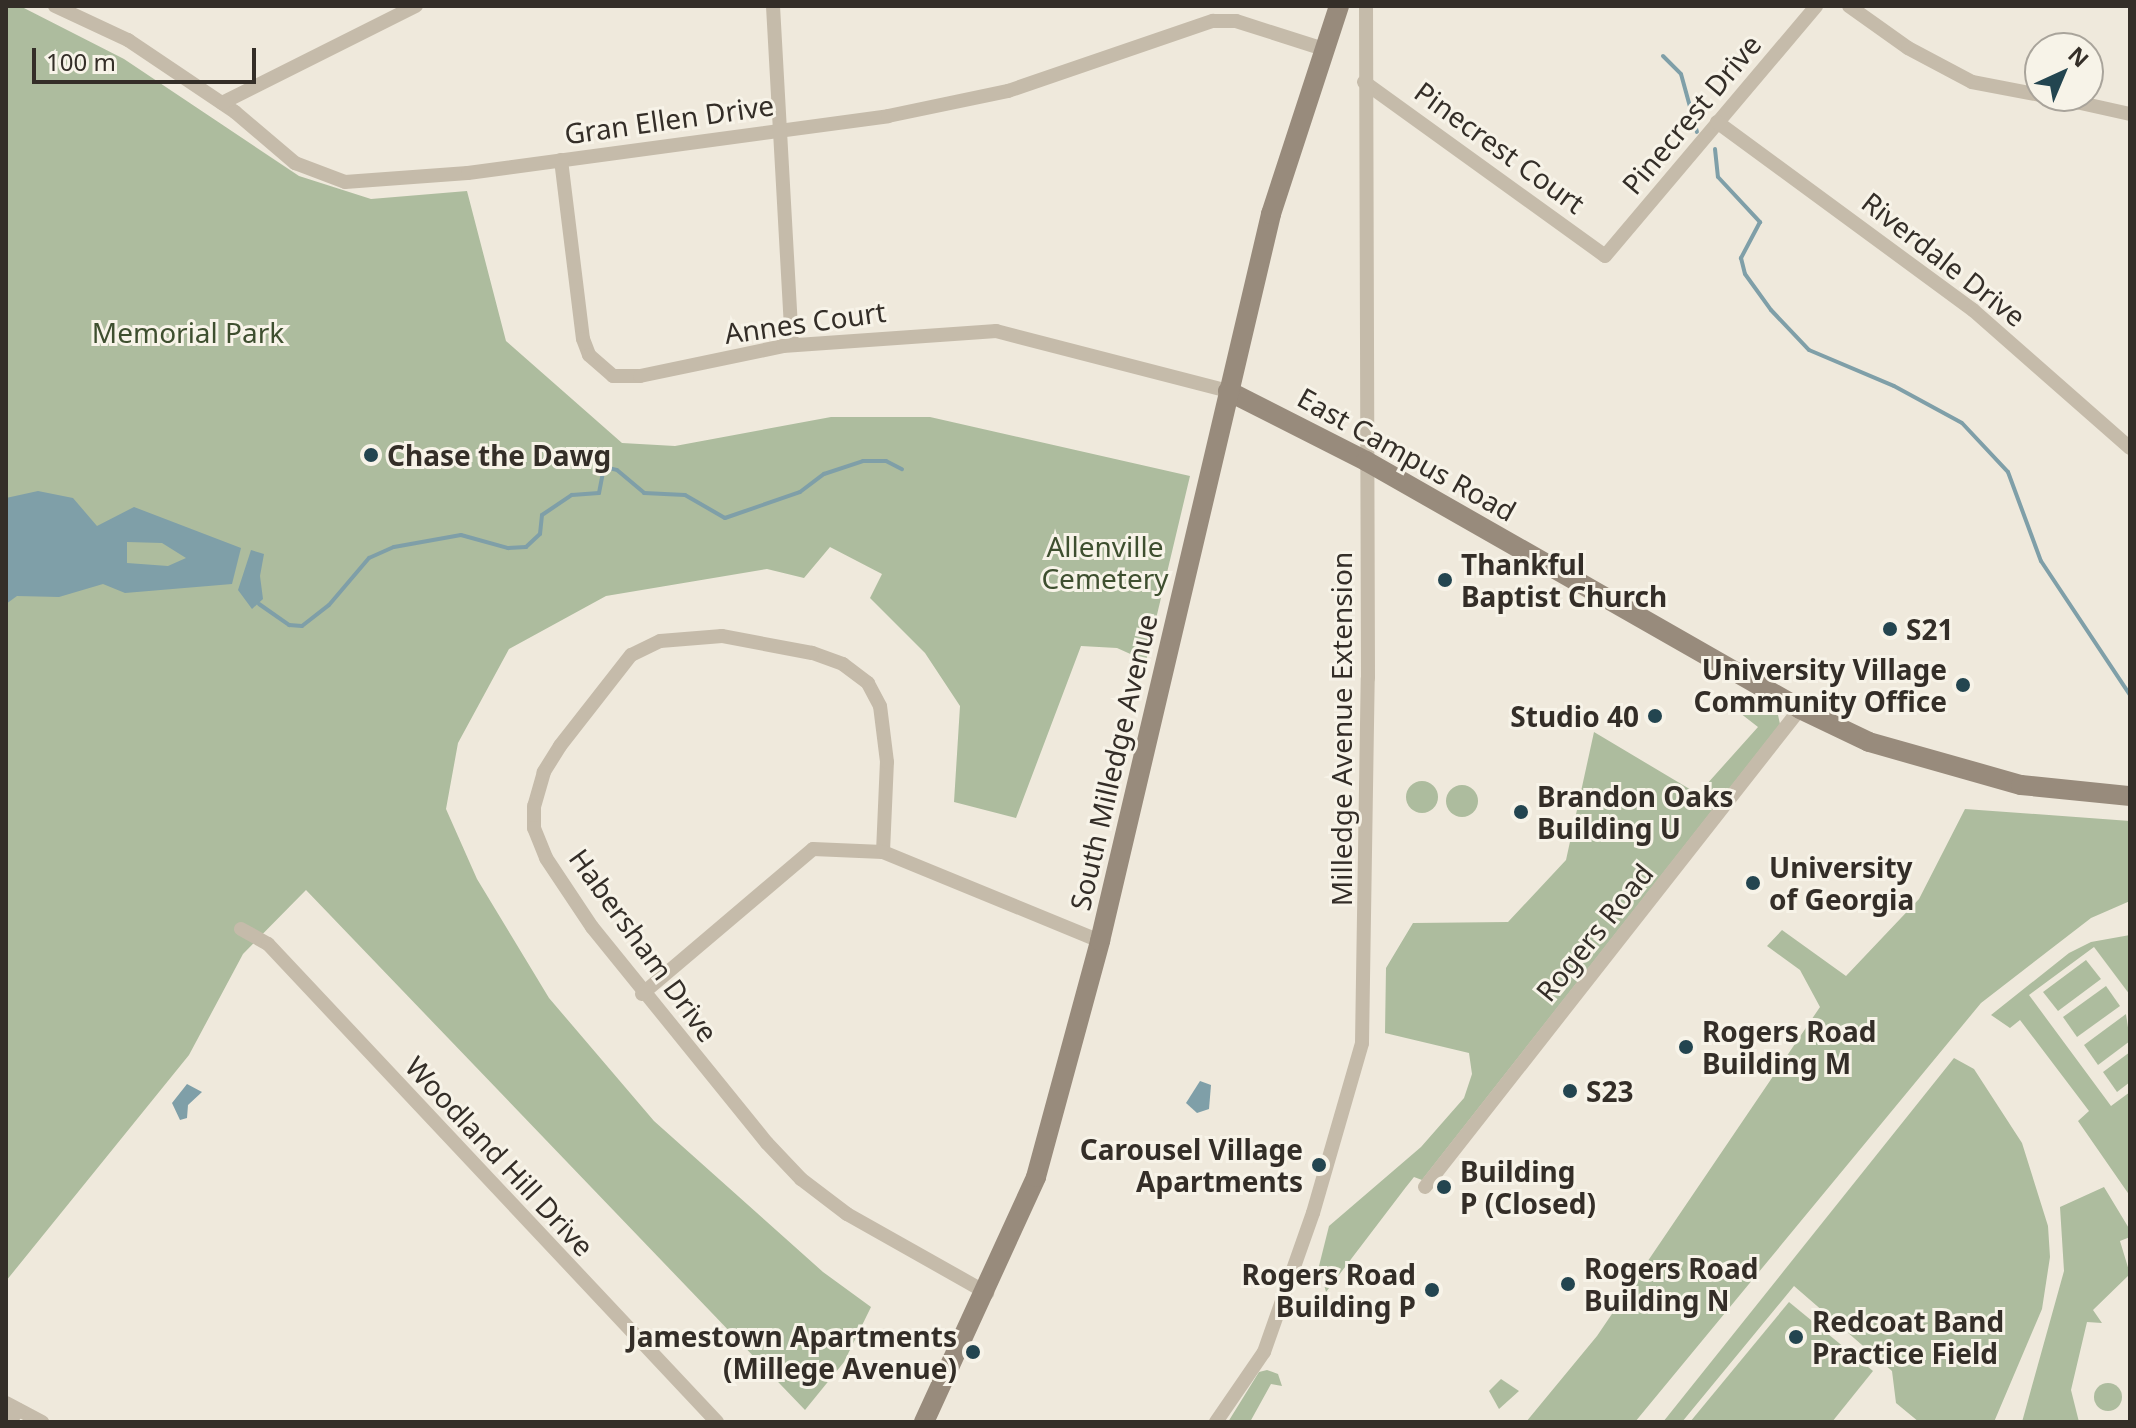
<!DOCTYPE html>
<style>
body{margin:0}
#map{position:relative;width:2136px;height:1428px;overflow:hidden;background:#efe9dc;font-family:"Noto Sans",sans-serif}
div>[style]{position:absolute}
.green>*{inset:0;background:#adbc9e}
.round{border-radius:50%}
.water>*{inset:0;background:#7f9fa8}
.stream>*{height:4px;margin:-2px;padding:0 2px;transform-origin:2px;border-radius:2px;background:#7f9fa8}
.minor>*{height:14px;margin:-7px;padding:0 7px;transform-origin:7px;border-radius:7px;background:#c5bbaa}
.secondary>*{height:20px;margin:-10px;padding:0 10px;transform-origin:10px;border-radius:10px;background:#988b7c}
.dots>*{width:22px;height:22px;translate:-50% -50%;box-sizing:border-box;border:4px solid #f7f3e8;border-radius:50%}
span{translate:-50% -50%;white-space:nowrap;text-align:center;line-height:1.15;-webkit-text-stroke:6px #f7f3e8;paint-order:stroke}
.street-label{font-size:28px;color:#342e28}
.park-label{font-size:28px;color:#3e4f2f}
.poi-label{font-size:28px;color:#342e28;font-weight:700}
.left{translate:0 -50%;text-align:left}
.right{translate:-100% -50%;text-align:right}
.frame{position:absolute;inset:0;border:8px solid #342e28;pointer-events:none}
.north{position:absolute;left:2024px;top:32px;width:80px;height:80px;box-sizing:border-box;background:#f7f3e8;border:2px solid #a9a49b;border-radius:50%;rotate:44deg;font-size:22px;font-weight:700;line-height:32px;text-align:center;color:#342e28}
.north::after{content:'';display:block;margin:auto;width:28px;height:36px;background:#234550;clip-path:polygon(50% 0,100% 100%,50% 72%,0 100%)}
.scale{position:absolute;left:32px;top:48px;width:224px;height:36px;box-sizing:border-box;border:4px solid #342e28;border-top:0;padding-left:10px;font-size:24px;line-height:28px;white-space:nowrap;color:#342e28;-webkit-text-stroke:6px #f7f3e8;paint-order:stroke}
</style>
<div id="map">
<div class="green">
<div style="clip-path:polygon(6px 6px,20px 6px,124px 59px,299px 176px,371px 199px,467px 191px,506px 341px,622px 443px,675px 446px,831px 417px,930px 417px,1190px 476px,1146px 661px,1117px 648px,1081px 646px,1016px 818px,954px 802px,960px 706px,925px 653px,870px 598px,882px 574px,830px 547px,804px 578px,767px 569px,606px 596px,509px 649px,458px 743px,446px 809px,477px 879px,549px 998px,654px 1121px,823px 1272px,871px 1307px,844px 1362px,805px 1410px,306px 890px,243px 954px,189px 1055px,6px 1281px)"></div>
<div style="clip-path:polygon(1745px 697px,1778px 715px,1780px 724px,1422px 1180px,1414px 1177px,1406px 1187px,1326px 1292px,1319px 1266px,1329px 1226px,1421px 1147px,1464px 1098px,1472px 1074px,1469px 1053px,1385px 1033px,1386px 968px,1413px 923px,1508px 922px,1566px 860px,1594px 732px,1698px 794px,1758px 727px,1740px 713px)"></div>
<div class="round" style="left:1406px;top:781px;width:32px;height:32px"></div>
<div class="round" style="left:1446px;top:785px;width:32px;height:32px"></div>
<div style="clip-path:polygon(1965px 809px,2130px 821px,2130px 901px,2091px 918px,1981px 1003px,1635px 1422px,1526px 1422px,1597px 1336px,1820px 1007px,1800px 970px,1767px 946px,1782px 930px,1846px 976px,1919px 899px)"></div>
<div style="clip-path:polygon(2130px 935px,2130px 995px,2094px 947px,2029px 995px,2111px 1106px,2130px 1092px,2130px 1196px,2078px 1121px,2089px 1111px,2020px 1020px,2010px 1028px,1991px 1015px,2069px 953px,2091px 942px)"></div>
<div style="clip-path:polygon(2086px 960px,2101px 979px,2058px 1011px,2043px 992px)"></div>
<div style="clip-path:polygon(2106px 986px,2120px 1006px,2077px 1037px,2063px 1017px)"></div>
<div style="clip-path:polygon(2126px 1014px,2130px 1041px,2098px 1065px,2084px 1045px)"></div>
<div style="clip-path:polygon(2130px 1052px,2130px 1082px,2117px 1092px,2103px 1072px)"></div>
<div style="clip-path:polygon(1954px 1058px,1974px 1069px,2022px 1143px,2048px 1226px,2050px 1257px,2042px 1309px,1994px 1422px,1919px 1422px,1896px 1403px,1892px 1371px,1794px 1286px,1682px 1422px,1663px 1422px)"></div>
<div style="clip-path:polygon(2104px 1187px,2130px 1230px,2130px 1237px,2120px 1241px,2130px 1274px,2093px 1310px,2102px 1323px,2087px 1322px,2071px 1390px,2079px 1422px,2022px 1422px,2064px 1271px,2060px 1207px)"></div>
<div style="clip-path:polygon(1789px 1302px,1873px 1371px,1832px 1422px,1690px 1422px)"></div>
<div style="clip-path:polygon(1267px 1370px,1278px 1374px,1282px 1386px,1271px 1384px,1250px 1422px,1228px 1422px,1259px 1372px)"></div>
<div style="clip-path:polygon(1501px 1379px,1519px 1391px,1499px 1409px,1489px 1391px)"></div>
<div class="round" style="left:2094px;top:1383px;width:28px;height:28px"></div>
</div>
<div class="water">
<div style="clip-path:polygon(evenodd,38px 491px,73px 498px,97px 526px,134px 507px,241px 548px,232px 584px,125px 593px,103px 584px,59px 597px,17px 596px,6px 604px,6px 498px,38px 491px,127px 542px,162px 543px,186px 558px,168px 566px,127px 563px,127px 542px)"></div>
<div style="clip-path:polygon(251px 550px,264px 554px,260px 576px,263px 599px,252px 609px,238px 590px)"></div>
<div style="clip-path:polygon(1200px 1081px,1211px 1085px,1209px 1109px,1197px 1113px,1186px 1103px)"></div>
<div style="clip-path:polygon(187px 1084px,202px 1092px,188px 1105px,187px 1118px,180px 1120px,172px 1103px)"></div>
</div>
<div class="stream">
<div style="left:1663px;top:56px;width:25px;rotate:45deg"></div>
<div style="left:1681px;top:74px;width:60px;rotate:74.6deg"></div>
<div style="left:1715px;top:149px;width:28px;rotate:84deg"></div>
<div style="left:1718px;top:177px;width:62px;rotate:47deg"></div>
<div style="left:1760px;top:222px;width:41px;rotate:117.8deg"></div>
<div style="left:1741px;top:258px;width:16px;rotate:76deg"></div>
<div style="left:1745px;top:274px;width:44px;rotate:54.2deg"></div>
<div style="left:1771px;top:310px;width:55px;rotate:46.5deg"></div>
<div style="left:1809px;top:350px;width:92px;rotate:23deg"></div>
<div style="left:1894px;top:386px;width:77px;rotate:28.6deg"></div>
<div style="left:1962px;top:423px;width:67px;rotate:46.8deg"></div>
<div style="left:2008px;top:472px;width:95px;rotate:69.7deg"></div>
<div style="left:2041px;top:561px;width:161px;rotate:56.4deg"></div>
<div style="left:259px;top:604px;width:37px;rotate:35deg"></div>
<div style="left:289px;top:625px;width:13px;rotate:4deg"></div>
<div style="left:302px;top:626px;width:34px;rotate:-38deg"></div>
<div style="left:329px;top:605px;width:62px;rotate:-49.6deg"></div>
<div style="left:369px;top:558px;width:27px;rotate:-24deg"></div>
<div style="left:394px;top:547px;width:68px;rotate:-10.2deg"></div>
<div style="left:461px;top:535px;width:49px;rotate:15.5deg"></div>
<div style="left:508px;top:548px;width:18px;rotate:-3deg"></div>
<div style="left:526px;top:547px;width:19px;rotate:-43deg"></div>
<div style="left:540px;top:534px;width:19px;rotate:-84deg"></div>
<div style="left:542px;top:515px;width:36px;rotate:-34deg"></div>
<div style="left:572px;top:495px;width:27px;rotate:-4deg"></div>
<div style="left:599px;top:493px;width:26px;rotate:-79deg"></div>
<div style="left:604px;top:467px;width:13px;rotate:13deg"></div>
<div style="left:617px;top:470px;width:35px;rotate:40deg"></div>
<div style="left:644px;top:493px;width:41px;rotate:2.8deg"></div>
<div style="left:685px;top:495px;width:46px;rotate:29.9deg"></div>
<div style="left:725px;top:518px;width:79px;rotate:-19.1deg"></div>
<div style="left:800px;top:492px;width:30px;rotate:-37deg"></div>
<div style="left:824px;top:474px;width:41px;rotate:-18.4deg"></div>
<div style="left:863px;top:461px;width:23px"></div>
<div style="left:886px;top:461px;width:18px;rotate:27deg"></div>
</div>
<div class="minor">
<div style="left:55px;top:6px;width:81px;rotate:25deg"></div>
<div style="left:128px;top:40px;width:129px;rotate:33.9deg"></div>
<div style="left:235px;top:112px;width:79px;rotate:40.4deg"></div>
<div style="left:295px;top:163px;width:53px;rotate:20.8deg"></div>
<div style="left:345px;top:182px;width:123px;rotate:-4.2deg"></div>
<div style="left:468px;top:173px;width:424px;rotate:-7.7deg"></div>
<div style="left:888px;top:116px;width:123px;rotate:-11.8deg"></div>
<div style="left:1008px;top:91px;width:217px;rotate:-18.9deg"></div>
<div style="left:1213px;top:21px;width:23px"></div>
<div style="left:1236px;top:21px;width:92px;rotate:17.7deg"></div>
<div style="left:773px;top:6px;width:339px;rotate:86.8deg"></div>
<div style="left:1849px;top:6px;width:72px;rotate:35.4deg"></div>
<div style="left:1908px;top:48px;width:72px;rotate:28deg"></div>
<div style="left:1972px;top:82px;width:69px;rotate:10.8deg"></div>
<div style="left:1364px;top:82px;width:297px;rotate:35.8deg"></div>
<div style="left:1605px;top:256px;width:327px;rotate:-49.8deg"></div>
<div style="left:2049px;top:96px;width:83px;rotate:12.5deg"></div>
<div style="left:222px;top:103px;width:217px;rotate:-26.6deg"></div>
<div style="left:1717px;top:122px;width:318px;rotate:36.3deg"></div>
<div style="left:1973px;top:310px;width:209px;rotate:41.3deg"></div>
<div style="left:561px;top:160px;width:180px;rotate:83deg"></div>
<div style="left:583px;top:339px;width:17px;rotate:69deg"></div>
<div style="left:589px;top:355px;width:32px;rotate:41deg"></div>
<div style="left:613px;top:376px;width:27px"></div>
<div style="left:640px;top:376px;width:146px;rotate:-11.8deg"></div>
<div style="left:783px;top:346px;width:214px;rotate:-4deg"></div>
<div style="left:996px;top:331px;width:240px;rotate:14.5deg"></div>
<div style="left:883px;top:852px;width:90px;rotate:-87.5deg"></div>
<div style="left:887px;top:762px;width:56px;rotate:-97.1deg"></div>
<div style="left:880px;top:706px;width:26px;rotate:-118deg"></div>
<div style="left:868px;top:683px;width:31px;rotate:-143deg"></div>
<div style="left:843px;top:664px;width:33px;rotate:-160deg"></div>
<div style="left:812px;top:653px;width:92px;rotate:-169.3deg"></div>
<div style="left:722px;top:636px;width:62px;rotate:175.4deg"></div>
<div style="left:660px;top:641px;width:32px;rotate:154deg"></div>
<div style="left:631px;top:655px;width:115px;rotate:128deg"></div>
<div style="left:560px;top:746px;width:31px;rotate:122deg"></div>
<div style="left:544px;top:772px;width:35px;rotate:106deg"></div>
<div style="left:534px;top:806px;width:22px;rotate:90deg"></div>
<div style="left:534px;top:828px;width:32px;rotate:68deg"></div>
<div style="left:546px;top:858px;width:83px;rotate:56.3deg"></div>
<div style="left:592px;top:927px;width:278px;rotate:51deg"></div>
<div style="left:767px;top:1143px;width:50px;rotate:46.6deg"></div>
<div style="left:801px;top:1179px;width:58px;rotate:37.3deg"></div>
<div style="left:847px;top:1214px;width:161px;rotate:29.4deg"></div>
<div style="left:241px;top:929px;width:31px;rotate:29deg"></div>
<div style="left:268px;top:944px;width:656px;rotate:46.79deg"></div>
<div style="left:642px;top:994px;width:224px;rotate:-40.3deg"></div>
<div style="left:813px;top:849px;width:70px;rotate:2.5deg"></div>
<div style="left:883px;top:852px;width:235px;rotate:22.3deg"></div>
<div style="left:1425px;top:1187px;width:608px;rotate:-51.89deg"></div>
<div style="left:6px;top:1403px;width:41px;rotate:27.8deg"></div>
<div style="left:8px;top:1422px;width:16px;rotate:-47deg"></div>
<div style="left:1216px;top:1422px;width:85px;rotate:-55.6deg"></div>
<div style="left:1264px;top:1352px;width:147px;rotate:-70.6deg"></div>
<div style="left:1313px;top:1213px;width:177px;rotate:-73.9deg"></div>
<div style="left:1362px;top:1043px;width:365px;rotate:-89.1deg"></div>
<div style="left:1368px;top:678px;width:672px;rotate:-90.17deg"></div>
</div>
<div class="secondary">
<div style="left:1228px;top:391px;width:155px;rotate:26.9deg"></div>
<div style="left:1366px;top:461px;width:500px;rotate:29.7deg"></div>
<div style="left:1800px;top:709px;width:76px;rotate:25.6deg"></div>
<div style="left:1869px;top:742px;width:158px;rotate:15.8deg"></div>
<div style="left:2021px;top:785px;width:110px;rotate:5.8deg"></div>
<div style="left:924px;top:1422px;width:269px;rotate:-65.4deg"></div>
<div style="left:1036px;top:1177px;width:245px;rotate:-74.8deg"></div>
<div style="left:1100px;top:941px;width:747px;rotate:-76.76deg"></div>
<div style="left:1271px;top:214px;width:219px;rotate:-71.9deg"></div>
</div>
<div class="dots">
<div style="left:371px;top:455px;background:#234550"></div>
<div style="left:1445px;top:580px;background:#234550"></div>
<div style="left:1890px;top:629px;background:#234550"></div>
<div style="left:1963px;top:685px;background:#234550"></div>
<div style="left:1655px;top:716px;background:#234550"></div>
<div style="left:1521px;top:812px;background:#234550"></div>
<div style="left:1753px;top:883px;background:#234550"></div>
<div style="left:1686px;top:1047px;background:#234550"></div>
<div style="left:1570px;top:1091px;background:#234550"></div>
<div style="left:1319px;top:1165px;background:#234550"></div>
<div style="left:1444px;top:1187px;background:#234550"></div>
<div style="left:1568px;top:1284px;background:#234550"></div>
<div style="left:1432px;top:1290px;background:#234550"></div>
<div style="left:1796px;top:1337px;background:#234550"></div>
<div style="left:973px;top:1352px;background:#234550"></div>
</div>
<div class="street-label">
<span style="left:1691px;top:114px;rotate:-50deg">Pinecrest Drive</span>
<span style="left:669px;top:119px;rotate:-8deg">Gran Ellen Drive</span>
<span style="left:1500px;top:147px;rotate:36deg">Pinecrest Court</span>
<span style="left:1944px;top:259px;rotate:38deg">Riverdale Drive</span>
<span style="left:805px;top:322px;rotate:-8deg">Annes Court</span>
<span style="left:1407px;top:454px;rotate:29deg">East Campus Road</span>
<span style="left:1341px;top:729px;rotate:-90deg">Milledge Avenue Extension</span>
<span style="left:1113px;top:762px;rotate:-77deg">South Milledge Avenue</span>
<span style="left:1594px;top:932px;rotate:-51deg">Rogers Road</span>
<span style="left:644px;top:945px;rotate:54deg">Habersham Drive</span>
<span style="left:500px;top:1156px;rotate:47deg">Woodland Hill Drive</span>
</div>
<div class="park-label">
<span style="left:188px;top:332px">Memorial Park</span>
<span style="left:1105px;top:562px">Allenville<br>Cemetery</span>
</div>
<div class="poi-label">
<span class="left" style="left:387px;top:455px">Chase the Dawg</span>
<span class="left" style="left:1461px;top:580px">Thankful<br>Baptist Church</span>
<span class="left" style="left:1906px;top:629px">S21</span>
<span class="right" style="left:1947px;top:685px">University Village<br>Community Office</span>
<span class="right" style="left:1639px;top:716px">Studio 40</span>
<span class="left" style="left:1537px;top:812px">Brandon Oaks<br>Building U</span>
<span class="left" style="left:1769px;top:883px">University<br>of Georgia</span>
<span class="left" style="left:1702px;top:1047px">Rogers Road<br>Building M</span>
<span class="left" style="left:1586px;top:1091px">S23</span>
<span class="right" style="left:1303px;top:1165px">Carousel Village<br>Apartments</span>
<span class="left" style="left:1460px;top:1187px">Building<br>P (Closed)</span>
<span class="left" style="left:1584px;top:1284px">Rogers Road<br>Building N</span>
<span class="right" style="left:1416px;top:1290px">Rogers Road<br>Building P</span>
<span class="left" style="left:1812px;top:1337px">Redcoat Band<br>Practice Field</span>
<span class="right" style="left:957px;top:1352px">Jamestown Apartments<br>(Millege Avenue)</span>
</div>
<div class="frame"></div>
<div class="north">N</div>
<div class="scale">100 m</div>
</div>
